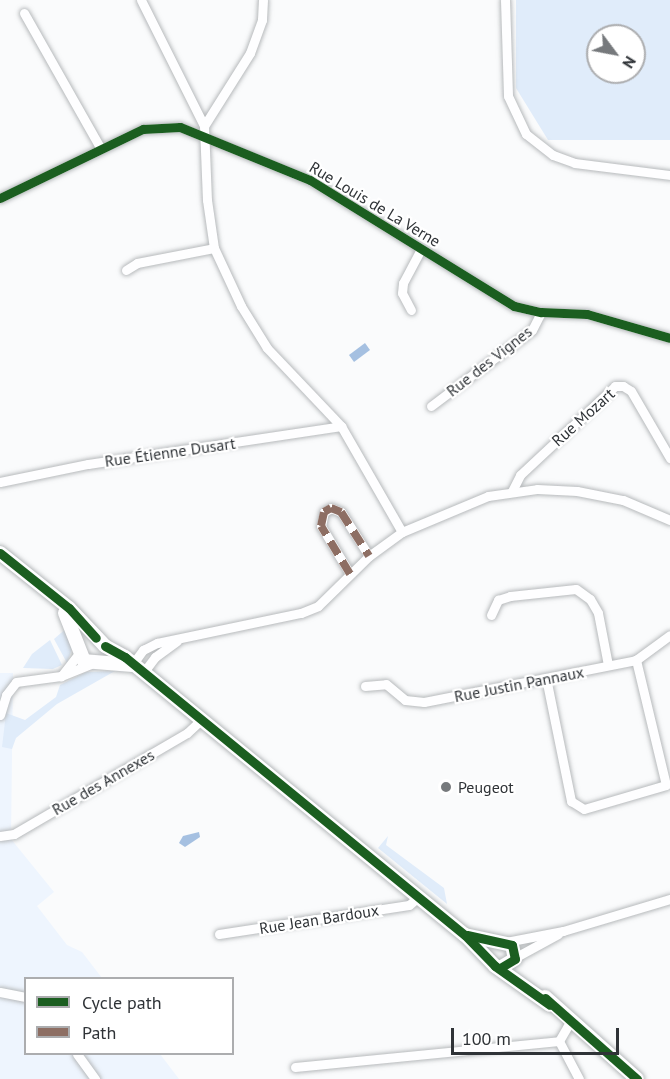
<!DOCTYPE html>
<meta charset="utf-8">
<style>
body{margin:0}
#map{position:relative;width:670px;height:1079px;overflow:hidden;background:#fafbfc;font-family:"PT Sans",sans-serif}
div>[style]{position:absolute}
.built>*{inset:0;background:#eef5fe}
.green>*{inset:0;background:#e0ecfa}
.water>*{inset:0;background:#a5c0e1}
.roads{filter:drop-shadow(0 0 2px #b7babc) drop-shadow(0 0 2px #b7babc)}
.minor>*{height:9px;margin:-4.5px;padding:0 4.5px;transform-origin:4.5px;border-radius:4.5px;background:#fefeff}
.secondary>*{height:14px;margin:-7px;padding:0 7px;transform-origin:7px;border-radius:7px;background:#fefeff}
.quiet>*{height:8px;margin-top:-4px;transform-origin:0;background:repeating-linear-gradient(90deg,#8d6e63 0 15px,transparent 0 23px)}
.cycleway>*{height:9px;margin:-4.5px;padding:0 4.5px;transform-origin:4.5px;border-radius:4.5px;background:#1b5e20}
.dots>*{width:16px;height:16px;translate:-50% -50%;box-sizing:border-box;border:3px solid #fff;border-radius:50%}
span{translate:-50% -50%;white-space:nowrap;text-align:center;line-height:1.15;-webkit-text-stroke:4.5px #fff;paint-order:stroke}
.street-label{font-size:16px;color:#2f3337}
.poi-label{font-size:16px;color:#2f3337}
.left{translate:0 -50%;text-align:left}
.legend{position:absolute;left:24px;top:977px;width:210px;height:78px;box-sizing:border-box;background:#fff;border:2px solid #acadaf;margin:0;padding:8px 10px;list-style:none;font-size:18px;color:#2f3337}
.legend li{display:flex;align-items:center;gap:12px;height:30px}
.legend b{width:30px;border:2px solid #acadaf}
.north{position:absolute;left:586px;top:24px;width:60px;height:60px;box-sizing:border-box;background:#fff;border:2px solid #acadaf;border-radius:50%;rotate:122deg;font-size:16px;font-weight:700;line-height:24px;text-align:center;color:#2f3337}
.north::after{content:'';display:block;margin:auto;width:21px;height:27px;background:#76797c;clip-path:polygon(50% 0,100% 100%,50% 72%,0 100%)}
.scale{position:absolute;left:451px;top:1028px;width:168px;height:27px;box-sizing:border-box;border:3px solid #2f3337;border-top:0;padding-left:8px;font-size:18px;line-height:21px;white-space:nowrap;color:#2f3337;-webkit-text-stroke:4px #fff;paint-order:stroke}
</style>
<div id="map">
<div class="built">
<div style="clip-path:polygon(0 673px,13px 673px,11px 839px,54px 892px,37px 906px,67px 945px,82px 952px,102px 978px,26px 978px,26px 1054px,160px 1054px,179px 1079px,0 1079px)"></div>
</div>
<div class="green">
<div style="clip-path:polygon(evenodd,516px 0,670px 0,670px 140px,548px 140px,516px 88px,516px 0,598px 36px,634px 36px,634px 72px,598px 72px,598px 36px)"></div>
<div style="clip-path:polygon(68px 627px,74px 643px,67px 663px,54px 639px)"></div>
<div style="clip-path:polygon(50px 640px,62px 665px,53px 669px,23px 668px,32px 654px)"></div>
<div style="clip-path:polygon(115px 671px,57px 704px,16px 738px,12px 749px,2px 747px,6px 713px,25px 720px,56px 697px,60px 685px,86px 672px)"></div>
<div style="clip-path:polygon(388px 836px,386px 845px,444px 888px,447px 904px,378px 848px)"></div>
</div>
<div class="water">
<div style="clip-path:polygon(365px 343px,370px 350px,354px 362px,349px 355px)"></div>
<div style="clip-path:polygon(199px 832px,200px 837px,185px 847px,179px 843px,183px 836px)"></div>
</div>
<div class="roads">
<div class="minor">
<div style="left:141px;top:0;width:141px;rotate:63.4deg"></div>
<div style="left:263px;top:0;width:20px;rotate:93deg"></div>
<div style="left:262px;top:20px;width:35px;rotate:110deg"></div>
<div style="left:250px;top:53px;width:86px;rotate:122.2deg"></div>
<div style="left:204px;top:126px;width:74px;rotate:87.7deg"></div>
<div style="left:207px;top:200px;width:49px;rotate:81.7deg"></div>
<div style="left:214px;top:248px;width:64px;rotate:65deg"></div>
<div style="left:241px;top:306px;width:49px;rotate:58.2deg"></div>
<div style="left:267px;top:348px;width:108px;rotate:46.5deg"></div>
<div style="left:341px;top:426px;width:122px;rotate:60.1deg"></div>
<div style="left:505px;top:0;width:96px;rotate:88.2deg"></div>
<div style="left:508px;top:96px;width:42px;rotate:64.7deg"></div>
<div style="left:526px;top:134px;width:34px;rotate:38deg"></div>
<div style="left:553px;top:155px;width:23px;rotate:20deg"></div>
<div style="left:575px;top:163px;width:96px;rotate:7.2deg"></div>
<div style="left:24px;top:13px;width:156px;rotate:60.5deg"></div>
<div style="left:0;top:198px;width:159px;rotate:-25.8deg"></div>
<div style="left:143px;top:129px;width:37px;rotate:-3deg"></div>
<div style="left:180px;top:127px;width:140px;rotate:22.2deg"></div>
<div style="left:310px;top:180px;width:240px;rotate:31.7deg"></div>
<div style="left:514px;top:306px;width:28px;rotate:13deg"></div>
<div style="left:541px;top:312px;width:46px;rotate:2.5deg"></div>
<div style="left:587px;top:314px;width:86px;rotate:16.1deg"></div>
<div style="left:126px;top:270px;width:13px;rotate:-32deg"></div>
<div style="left:137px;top:263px;width:78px;rotate:-11deg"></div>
<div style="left:411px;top:310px;width:19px;rotate:-118deg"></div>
<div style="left:402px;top:293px;width:10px;rotate:-84deg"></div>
<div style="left:403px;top:283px;width:38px;rotate:-62deg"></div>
<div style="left:431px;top:406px;width:126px;rotate:-37deg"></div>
<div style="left:532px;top:330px;width:20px;rotate:-63deg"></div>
<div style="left:0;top:482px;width:90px;rotate:-11.6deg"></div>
<div style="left:88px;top:464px;width:256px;rotate:-8.5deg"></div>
<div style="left:512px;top:491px;width:18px;rotate:-63deg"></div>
<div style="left:520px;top:475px;width:130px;rotate:-43.1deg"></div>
<div style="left:615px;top:386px;width:8px"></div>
<div style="left:623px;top:386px;width:9px;rotate:32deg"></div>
<div style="left:631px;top:391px;width:78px;rotate:59.8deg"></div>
<div style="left:350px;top:574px;width:56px;rotate:-121.1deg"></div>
<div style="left:321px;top:526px;width:14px;rotate:-78deg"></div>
<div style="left:324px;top:512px;width:8px;rotate:-30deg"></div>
<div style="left:331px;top:508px;width:11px;rotate:22deg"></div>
<div style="left:341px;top:512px;width:52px;rotate:57.5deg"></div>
<div style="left:491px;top:615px;width:17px;rotate:-65deg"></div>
<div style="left:498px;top:600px;width:13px;rotate:-18deg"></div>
<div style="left:510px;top:596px;width:66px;rotate:-6.1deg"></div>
<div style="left:576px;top:589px;width:17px;rotate:36deg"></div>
<div style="left:590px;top:599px;width:16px;rotate:60deg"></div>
<div style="left:598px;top:613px;width:53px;rotate:79.1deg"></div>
<div style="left:80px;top:652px;width:31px;rotate:128deg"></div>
<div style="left:61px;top:676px;width:32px;rotate:-22deg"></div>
<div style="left:132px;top:665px;width:19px;rotate:-54deg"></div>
<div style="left:143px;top:650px;width:16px;rotate:-27deg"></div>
<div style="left:157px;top:643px;width:147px;rotate:-11.8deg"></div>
<div style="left:301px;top:613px;width:18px;rotate:-22deg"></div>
<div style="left:318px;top:606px;width:71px;rotate:-44.4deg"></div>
<div style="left:369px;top:556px;width:41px;rotate:-36deg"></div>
<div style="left:402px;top:532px;width:93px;rotate:-22.7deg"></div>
<div style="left:488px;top:496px;width:49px;rotate:-8.1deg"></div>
<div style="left:537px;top:489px;width:40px;rotate:2.9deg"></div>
<div style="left:577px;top:491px;width:47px;rotate:11.1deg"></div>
<div style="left:623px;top:500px;width:51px;rotate:23.1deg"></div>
<div style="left:143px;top:673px;width:20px;rotate:-53deg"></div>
<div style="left:155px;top:657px;width:27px;rotate:-36deg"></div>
<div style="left:546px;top:678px;width:126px;rotate:78.5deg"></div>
<div style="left:571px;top:801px;width:15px;rotate:32deg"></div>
<div style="left:584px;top:809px;width:85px;rotate:-16.3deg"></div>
<div style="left:666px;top:785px;width:129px;rotate:-103.5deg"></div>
<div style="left:365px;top:686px;width:21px;rotate:-5deg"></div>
<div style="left:386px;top:684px;width:25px;rotate:40deg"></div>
<div style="left:405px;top:700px;width:19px;rotate:6deg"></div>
<div style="left:424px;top:702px;width:216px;rotate:-11.2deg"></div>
<div style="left:636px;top:660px;width:42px;rotate:-36.3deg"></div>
<div style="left:0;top:715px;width:21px;rotate:-73deg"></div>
<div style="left:6px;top:695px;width:16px;rotate:-52deg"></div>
<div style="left:16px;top:682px;width:45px;rotate:-7.6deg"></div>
<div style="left:0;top:836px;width:14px;rotate:-8deg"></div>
<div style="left:14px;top:834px;width:200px;rotate:-30.3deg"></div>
<div style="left:187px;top:733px;width:19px;rotate:-43deg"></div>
<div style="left:219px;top:934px;width:192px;rotate:-8.7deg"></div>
<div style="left:409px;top:905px;width:11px;rotate:-41deg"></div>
<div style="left:506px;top:942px;width:58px;rotate:-10.9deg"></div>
<div style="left:563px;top:931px;width:112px;rotate:-16.7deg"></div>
<div style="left:516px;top:957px;width:48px;rotate:-28.7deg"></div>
<div style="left:0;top:992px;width:26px;rotate:11deg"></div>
<div style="left:570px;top:1022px;width:22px;rotate:120deg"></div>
<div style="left:559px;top:1041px;width:43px;rotate:62.2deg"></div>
<div style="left:77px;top:1054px;width:31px;rotate:54deg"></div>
<div style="left:295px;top:1067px;width:265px;rotate:-5.6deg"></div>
</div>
<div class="secondary">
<div style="left:0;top:553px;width:88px;rotate:38.6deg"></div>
<div style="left:69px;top:608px;width:52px;rotate:46.5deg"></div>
<div style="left:105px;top:646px;width:23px;rotate:29deg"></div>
<div style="left:125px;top:657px;width:439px;rotate:39.3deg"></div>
<div style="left:465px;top:935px;width:43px;rotate:45.9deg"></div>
<div style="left:495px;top:966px;width:67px;rotate:35.3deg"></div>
<div style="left:65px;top:613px;width:52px;rotate:68.4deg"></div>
<div style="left:84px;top:661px;width:48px;rotate:4.8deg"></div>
<div style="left:465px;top:935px;width:48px;rotate:12deg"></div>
<div style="left:512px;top:945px;width:14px;rotate:78deg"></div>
<div style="left:515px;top:959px;width:17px;rotate:149deg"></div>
<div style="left:545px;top:997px;width:123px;rotate:41.7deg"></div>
</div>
</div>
<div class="quiet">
<div style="left:350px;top:574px;width:56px;rotate:-121.1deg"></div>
<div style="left:321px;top:526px;width:14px;rotate:-78deg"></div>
<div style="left:324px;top:512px;width:8px;rotate:-30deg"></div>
<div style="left:331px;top:508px;width:11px;rotate:22deg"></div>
<div style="left:341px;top:512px;width:52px;rotate:57.5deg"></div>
</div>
<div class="cycleway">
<div style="left:0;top:198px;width:159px;rotate:-25.8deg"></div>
<div style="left:143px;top:129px;width:37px;rotate:-3deg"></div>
<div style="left:180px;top:127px;width:140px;rotate:22.2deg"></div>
<div style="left:310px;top:180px;width:240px;rotate:31.7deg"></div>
<div style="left:514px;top:306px;width:28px;rotate:13deg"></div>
<div style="left:541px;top:312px;width:46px;rotate:2.5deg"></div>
<div style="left:587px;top:314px;width:86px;rotate:16.1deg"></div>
<div style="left:0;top:553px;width:88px;rotate:38.6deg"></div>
<div style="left:69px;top:608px;width:40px;rotate:48deg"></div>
<div style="left:105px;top:646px;width:23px;rotate:29deg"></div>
<div style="left:125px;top:657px;width:439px;rotate:39.3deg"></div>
<div style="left:465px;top:935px;width:43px;rotate:45.9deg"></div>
<div style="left:495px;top:966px;width:67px;rotate:35.3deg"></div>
<div style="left:467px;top:935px;width:46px;rotate:12.5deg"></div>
<div style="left:512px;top:945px;width:14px;rotate:78deg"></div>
<div style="left:515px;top:959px;width:17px;rotate:149deg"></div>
<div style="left:545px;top:998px;width:123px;rotate:41.4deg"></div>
</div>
<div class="dots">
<div style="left:446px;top:787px;background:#76797c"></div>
</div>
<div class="street-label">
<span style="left:375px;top:204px;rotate:31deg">Rue Louis de La Verne</span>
<span style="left:489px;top:361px;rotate:-38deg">Rue des Vignes</span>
<span style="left:583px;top:417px;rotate:-42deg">Rue Mozart</span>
<span style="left:170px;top:452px;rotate:-8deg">Rue Étienne Dusart</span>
<span style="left:519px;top:684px;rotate:-11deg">Rue Justin Pannaux</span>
<span style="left:103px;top:782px;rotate:-30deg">Rue des Annexes</span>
<span style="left:319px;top:919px;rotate:-9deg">Rue Jean Bardoux</span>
</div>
<div class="poi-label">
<span class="left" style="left:458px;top:787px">Peugeot</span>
</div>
<ul class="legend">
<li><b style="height:8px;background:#1b5e20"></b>Cycle path</li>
<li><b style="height:8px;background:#8d6e63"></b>Path</li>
</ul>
<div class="north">N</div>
<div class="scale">100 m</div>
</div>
